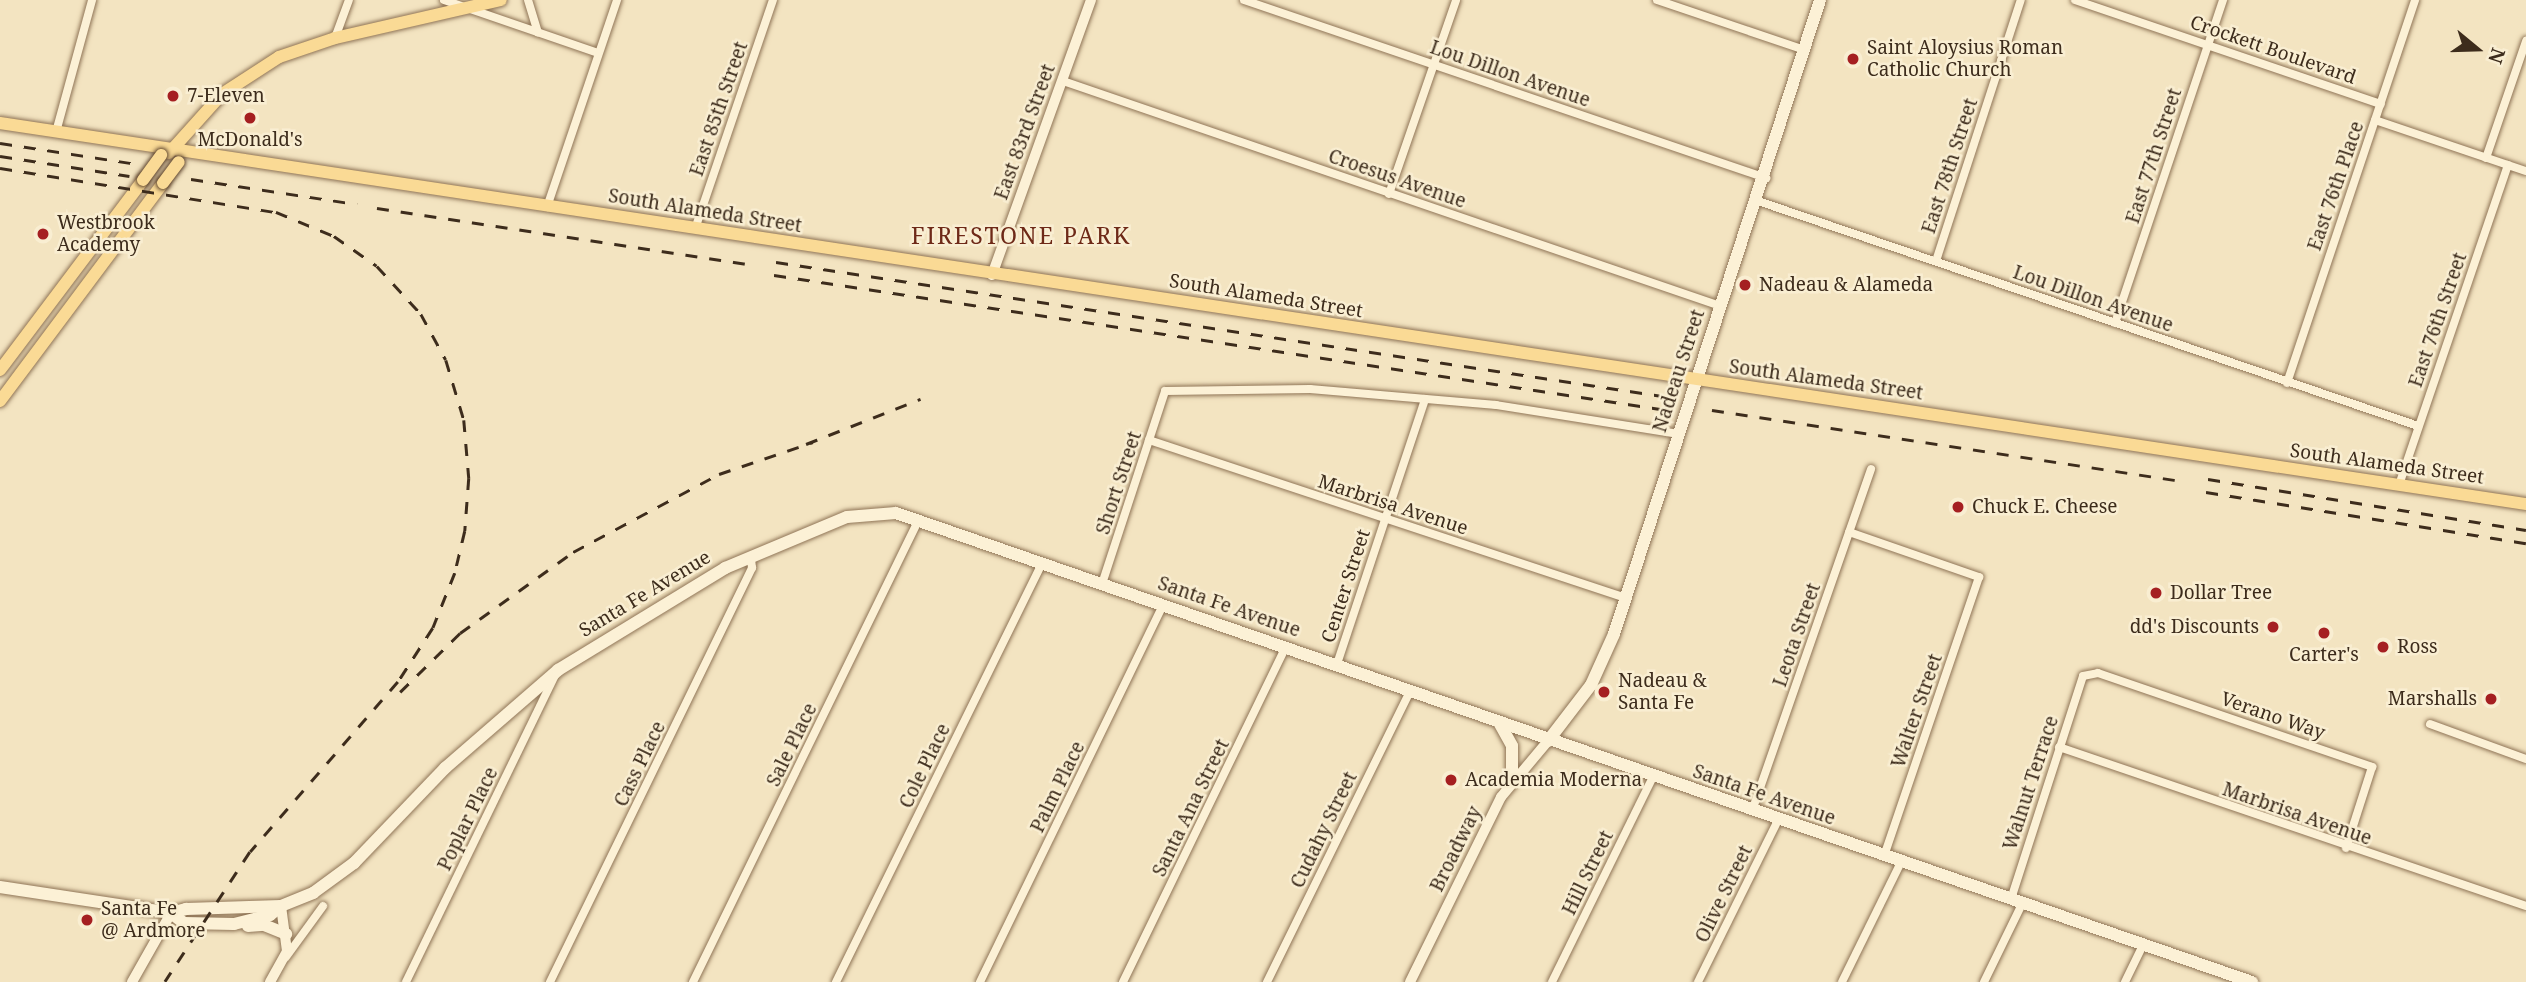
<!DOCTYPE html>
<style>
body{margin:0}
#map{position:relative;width:2526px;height:982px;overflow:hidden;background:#f3e4c1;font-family:"Noto Serif",serif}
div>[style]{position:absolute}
.roads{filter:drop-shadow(0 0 2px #8f7456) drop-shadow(0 0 2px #8f7456)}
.minor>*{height:8px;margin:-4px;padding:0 4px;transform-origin:4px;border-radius:4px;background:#fcf1d6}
.tertiary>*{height:10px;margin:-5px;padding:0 5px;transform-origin:5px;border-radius:5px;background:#fcf1d6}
.secondary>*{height:12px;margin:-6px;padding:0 6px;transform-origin:6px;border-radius:6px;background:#fcf1d6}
.primary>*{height:12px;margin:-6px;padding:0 6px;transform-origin:6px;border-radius:6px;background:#fada95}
.rail>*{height:2.5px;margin-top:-1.25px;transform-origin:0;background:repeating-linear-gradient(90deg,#3d2c1c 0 12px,transparent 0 24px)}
.bridges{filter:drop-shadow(0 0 2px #5c422b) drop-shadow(0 0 2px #5c422b)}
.primary-bridge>*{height:12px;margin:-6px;padding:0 6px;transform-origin:6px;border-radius:6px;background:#fada95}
.dots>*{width:19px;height:19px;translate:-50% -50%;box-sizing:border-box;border:4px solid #f9eed2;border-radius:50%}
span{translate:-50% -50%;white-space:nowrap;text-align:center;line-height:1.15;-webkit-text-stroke:5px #f9eed2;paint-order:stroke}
.poi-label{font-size:19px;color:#3d2c1c}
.left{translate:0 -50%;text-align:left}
.right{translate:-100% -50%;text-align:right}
.street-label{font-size:19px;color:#3d2c1c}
.quarter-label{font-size:23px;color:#6e2917;letter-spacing:2px}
.north{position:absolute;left:2442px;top:14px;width:70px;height:70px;-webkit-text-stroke:5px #f9eed2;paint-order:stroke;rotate:109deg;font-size:19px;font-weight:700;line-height:28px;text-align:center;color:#3d2c1c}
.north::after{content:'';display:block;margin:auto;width:24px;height:32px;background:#3d2c1c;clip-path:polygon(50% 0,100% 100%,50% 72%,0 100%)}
</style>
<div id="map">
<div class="roads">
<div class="minor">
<div style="left:444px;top:0;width:163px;rotate:19deg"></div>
<div style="left:528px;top:0;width:34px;rotate:73deg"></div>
<div style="left:1244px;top:0;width:552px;rotate:18.83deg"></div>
<div style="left:1657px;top:0;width:156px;rotate:18.7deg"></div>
<div style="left:2075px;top:0;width:323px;rotate:18.8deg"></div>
<div style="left:335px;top:38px;width:40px;rotate:-69.8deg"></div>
<div style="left:1063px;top:81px;width:694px;rotate:18.9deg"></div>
<div style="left:2375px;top:120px;width:159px;rotate:18.7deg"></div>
<div style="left:56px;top:132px;width:137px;rotate:-74.7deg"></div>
<div style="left:2486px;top:158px;width:124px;rotate:-71.1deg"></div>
<div style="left:1389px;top:194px;width:205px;rotate:-70.9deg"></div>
<div style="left:1758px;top:201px;width:697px;rotate:18.82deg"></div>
<div style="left:547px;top:207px;width:219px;rotate:-71.3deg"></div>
<div style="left:695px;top:229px;width:242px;rotate:-71.2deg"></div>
<div style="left:1936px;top:261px;width:274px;rotate:-72deg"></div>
<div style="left:2115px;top:323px;width:341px;rotate:-71.5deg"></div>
<div style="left:2287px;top:383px;width:404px;rotate:-71.5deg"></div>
<div style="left:1149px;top:440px;width:502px;rotate:18.33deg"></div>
<div style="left:2399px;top:485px;width:338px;rotate:-71.2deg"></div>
<div style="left:1849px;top:532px;width:138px;rotate:19.1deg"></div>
<div style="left:1979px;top:577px;width:295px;rotate:108.8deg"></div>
<div style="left:1102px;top:584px;width:203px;rotate:-71.9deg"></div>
<div style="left:1165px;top:391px;width:145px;rotate:-0.8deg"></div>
<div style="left:1310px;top:389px;width:187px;rotate:4.9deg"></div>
<div style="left:1496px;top:405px;width:186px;rotate:9deg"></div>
<div style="left:1337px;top:664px;width:279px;rotate:-71.6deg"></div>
<div style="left:2430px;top:724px;width:102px;rotate:20deg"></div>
<div style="left:2059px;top:747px;width:493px;rotate:18.8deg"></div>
<div style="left:1752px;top:811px;width:362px;rotate:-70.8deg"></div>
<div style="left:2011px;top:899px;width:234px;rotate:-72.1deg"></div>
<div style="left:2083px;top:676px;width:15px;rotate:-11deg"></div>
<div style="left:2098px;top:673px;width:290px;rotate:18.9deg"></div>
<div style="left:2372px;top:767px;width:85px;rotate:107.8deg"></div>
<div style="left:286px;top:957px;width:63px;rotate:-54deg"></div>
<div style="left:406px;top:982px;width:341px;rotate:-64.1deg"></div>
<div style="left:550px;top:982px;width:461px;rotate:-64deg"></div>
<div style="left:752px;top:568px;width:10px;rotate:-96deg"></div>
<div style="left:693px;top:982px;width:513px;rotate:-63.98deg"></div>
<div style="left:836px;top:982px;width:467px;rotate:-63.8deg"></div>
<div style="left:980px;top:982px;width:419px;rotate:-64.1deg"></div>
<div style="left:1123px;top:982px;width:373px;rotate:-64.1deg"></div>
<div style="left:1267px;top:982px;width:324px;rotate:-63.8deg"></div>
<div style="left:1552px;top:982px;width:229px;rotate:-63.8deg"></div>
<div style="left:1698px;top:982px;width:181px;rotate:-63.7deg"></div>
<div style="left:1842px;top:982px;width:134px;rotate:-63.8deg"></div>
<div style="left:1984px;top:982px;width:87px;rotate:-64deg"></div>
<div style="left:2125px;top:982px;width:43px;rotate:-64deg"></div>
</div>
<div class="tertiary">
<div style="left:992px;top:275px;width:292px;rotate:-70.2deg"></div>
<div style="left:132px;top:982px;width:79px;rotate:-60.5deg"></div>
<div style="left:270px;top:982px;width:35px;rotate:-61deg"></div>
<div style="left:287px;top:951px;width:45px;rotate:-97.6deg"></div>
<div style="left:1410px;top:982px;width:206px;rotate:-63.8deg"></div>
<div style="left:1501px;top:797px;width:73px;rotate:-50deg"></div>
</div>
<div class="secondary">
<div style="left:1500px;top:724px;width:25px;rotate:61deg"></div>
<div style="left:1512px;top:746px;width:35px;rotate:90deg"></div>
<div style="left:1548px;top:741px;width:71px;rotate:-52.5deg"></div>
<div style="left:1591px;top:685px;width:56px;rotate:-65.7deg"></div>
<div style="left:1614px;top:634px;width:667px;rotate:-72deg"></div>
<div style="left:0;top:887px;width:173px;rotate:8.6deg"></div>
<div style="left:171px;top:913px;width:16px;rotate:-15deg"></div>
<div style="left:186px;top:909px;width:95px;rotate:-1.8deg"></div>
<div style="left:171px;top:913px;width:16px;rotate:38deg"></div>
<div style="left:184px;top:923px;width:50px;rotate:1.1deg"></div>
<div style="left:234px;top:924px;width:37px;rotate:-14deg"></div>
<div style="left:270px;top:915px;width:14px;rotate:-39deg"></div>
<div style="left:281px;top:906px;width:35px;rotate:-22deg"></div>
<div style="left:313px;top:893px;width:51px;rotate:-36.2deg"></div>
<div style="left:354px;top:863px;width:132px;rotate:-46.2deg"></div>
<div style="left:445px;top:768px;width:150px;rotate:-40.9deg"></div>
<div style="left:558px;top:670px;width:196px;rotate:-31.4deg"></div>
<div style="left:725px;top:568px;width:132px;rotate:-22.7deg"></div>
<div style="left:847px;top:517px;width:49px;rotate:-4.7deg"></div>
<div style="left:896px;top:513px;width:1435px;rotate:19.08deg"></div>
<div style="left:248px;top:926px;width:16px;rotate:-4deg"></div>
<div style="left:264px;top:925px;width:24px;rotate:22deg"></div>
</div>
<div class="primary">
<div style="left:0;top:123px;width:2555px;rotate:8.58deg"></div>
<div style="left:169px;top:153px;width:79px;rotate:-48.1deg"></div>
<div style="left:222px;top:94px;width:68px;rotate:-33deg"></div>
<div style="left:279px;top:57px;width:59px;rotate:-18.7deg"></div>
<div style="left:335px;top:38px;width:170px;rotate:-12.9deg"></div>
<div style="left:0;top:370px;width:238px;rotate:-53deg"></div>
<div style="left:0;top:401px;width:272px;rotate:-53.2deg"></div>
</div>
</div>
<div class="rail">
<div style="left:0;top:143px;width:133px;rotate:8.7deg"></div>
<div style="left:0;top:156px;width:131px;rotate:8.8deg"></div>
<div style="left:0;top:168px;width:279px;rotate:9.1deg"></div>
<div style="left:276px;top:212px;width:63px;rotate:22.5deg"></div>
<div style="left:334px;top:236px;width:52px;rotate:34.9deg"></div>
<div style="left:377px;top:266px;width:65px;rotate:47.5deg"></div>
<div style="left:421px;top:314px;width:52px;rotate:61.5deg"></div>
<div style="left:446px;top:360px;width:63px;rotate:73.3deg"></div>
<div style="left:464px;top:420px;width:58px;rotate:85.1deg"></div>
<div style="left:469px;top:478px;width:53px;rotate:94.3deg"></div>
<div style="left:465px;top:531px;width:43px;rotate:103.4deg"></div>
<div style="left:455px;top:573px;width:59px;rotate:111.8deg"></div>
<div style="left:433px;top:628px;width:64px;rotate:122.9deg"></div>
<div style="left:398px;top:682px;width:225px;rotate:131deg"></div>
<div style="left:250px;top:852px;width:155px;rotate:123.2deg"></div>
<div style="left:191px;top:179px;width:168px;rotate:8.6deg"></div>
<div style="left:377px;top:208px;width:381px;rotate:8.6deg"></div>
<div style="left:776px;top:262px;width:903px;rotate:8.6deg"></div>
<div style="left:774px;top:275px;width:903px;rotate:8.6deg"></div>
<div style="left:1712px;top:410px;width:479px;rotate:8.6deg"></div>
<div style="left:806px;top:444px;width:123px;rotate:-21.5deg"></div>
<div style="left:2208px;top:479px;width:322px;rotate:9.1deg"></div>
<div style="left:2206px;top:492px;width:324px;rotate:9.1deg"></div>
<div style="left:400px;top:692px;width:84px;rotate:-44.5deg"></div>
<div style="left:460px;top:633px;width:139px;rotate:-35.6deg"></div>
<div style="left:573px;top:552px;width:166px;rotate:-28.1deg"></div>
<div style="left:719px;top:474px;width:99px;rotate:-18.8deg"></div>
</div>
<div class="bridges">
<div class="primary-bridge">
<div style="left:143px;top:180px;width:31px;rotate:-54deg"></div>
<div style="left:163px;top:183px;width:26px;rotate:-53deg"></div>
</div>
</div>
<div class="dots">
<div style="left:1853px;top:59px;background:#a51f21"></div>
<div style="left:173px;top:96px;background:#a51f21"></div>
<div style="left:250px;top:118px;background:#a51f21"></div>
<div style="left:43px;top:234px;background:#a51f21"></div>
<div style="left:1745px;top:285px;background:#a51f21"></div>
<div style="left:1958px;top:507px;background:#a51f21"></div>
<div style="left:2156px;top:593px;background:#a51f21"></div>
<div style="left:2273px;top:627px;background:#a51f21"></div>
<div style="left:2324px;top:633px;background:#a51f21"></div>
<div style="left:2383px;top:647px;background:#a51f21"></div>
<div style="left:1604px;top:692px;background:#a51f21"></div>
<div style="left:2491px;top:699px;background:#a51f21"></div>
<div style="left:1451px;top:780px;background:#a51f21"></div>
<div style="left:87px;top:920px;background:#a51f21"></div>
</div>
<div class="poi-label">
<span class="left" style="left:1867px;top:59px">Saint Aloysius Roman<br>Catholic Church</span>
<span class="left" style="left:187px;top:96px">7-Eleven</span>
<span style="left:250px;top:140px">McDonald's</span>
<span class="left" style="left:57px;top:234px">Westbrook<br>Academy</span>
<span class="left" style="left:1759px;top:285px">Nadeau &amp; Alameda</span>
<span class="left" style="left:1972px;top:507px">Chuck E. Cheese</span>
<span class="left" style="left:2170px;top:593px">Dollar Tree</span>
<span class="right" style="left:2259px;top:627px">dd's Discounts</span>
<span class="left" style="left:2397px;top:647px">Ross</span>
<span style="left:2324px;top:655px">Carter's</span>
<span class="left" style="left:1618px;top:692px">Nadeau &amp;<br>Santa Fe</span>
<span class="right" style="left:2477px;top:699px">Marshalls</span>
<span class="left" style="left:1465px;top:780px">Academia Moderna</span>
<span class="left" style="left:101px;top:920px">Santa Fe<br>@ Ardmore</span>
</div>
<div class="street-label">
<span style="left:2273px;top:50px;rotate:19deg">Crockett Boulevard</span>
<span style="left:1510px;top:74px;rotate:19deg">Lou Dillon Avenue</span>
<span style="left:719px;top:109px;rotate:-71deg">East 85th Street</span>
<span style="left:1025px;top:132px;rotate:-70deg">East 83rd Street</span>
<span style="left:2154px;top:156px;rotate:-72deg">East 77th Street</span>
<span style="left:1950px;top:166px;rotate:-72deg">East 78th Street</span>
<span style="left:1397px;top:179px;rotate:19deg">Croesus Avenue</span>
<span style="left:2336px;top:186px;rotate:-71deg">East 76th Place</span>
<span style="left:705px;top:211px;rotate:9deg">South Alameda Street</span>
<span style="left:1266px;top:296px;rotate:9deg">South Alameda Street</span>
<span style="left:2093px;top:299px;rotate:19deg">Lou Dillon Avenue</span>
<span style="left:2438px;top:320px;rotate:-71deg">East 76th Street</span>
<span style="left:1679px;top:371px;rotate:-72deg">Nadeau Street</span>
<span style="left:1826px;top:380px;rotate:8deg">South Alameda Street</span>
<span style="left:2387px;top:464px;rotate:8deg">South Alameda Street</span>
<span style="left:1119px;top:483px;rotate:-72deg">Short Street</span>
<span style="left:1393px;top:505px;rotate:18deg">Marbrisa Avenue</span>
<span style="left:1346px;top:586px;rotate:-72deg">Center Street</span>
<span style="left:645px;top:594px;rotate:-31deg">Santa Fe Avenue</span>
<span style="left:1229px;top:607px;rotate:19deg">Santa Fe Avenue</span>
<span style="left:1797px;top:635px;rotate:-71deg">Leota Street</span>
<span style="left:1917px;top:711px;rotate:-71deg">Walter Street</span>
<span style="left:2273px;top:716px;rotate:19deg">Verano Way</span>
<span style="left:792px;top:745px;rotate:-64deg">Sale Place</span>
<span style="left:640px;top:764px;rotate:-64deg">Cass Place</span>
<span style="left:925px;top:766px;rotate:-64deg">Cole Place</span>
<span style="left:2031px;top:783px;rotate:-72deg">Walnut Terrace</span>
<span style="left:1058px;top:787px;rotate:-64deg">Palm Place</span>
<span style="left:1764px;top:795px;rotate:19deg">Santa Fe Avenue</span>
<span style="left:1191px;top:808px;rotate:-64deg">Santa Ana Street</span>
<span style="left:2297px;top:814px;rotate:19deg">Marbrisa Avenue</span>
<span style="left:468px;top:819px;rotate:-64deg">Poplar Place</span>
<span style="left:1324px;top:830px;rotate:-64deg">Cudahy Street</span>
<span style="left:1456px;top:849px;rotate:-64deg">Broadway</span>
<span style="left:1588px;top:873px;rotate:-64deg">Hill Street</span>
<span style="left:1724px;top:894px;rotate:-64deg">Olive Street</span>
</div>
<div class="quarter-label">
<span style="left:1021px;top:235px">FIRESTONE PARK</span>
</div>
<div class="north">N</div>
</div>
